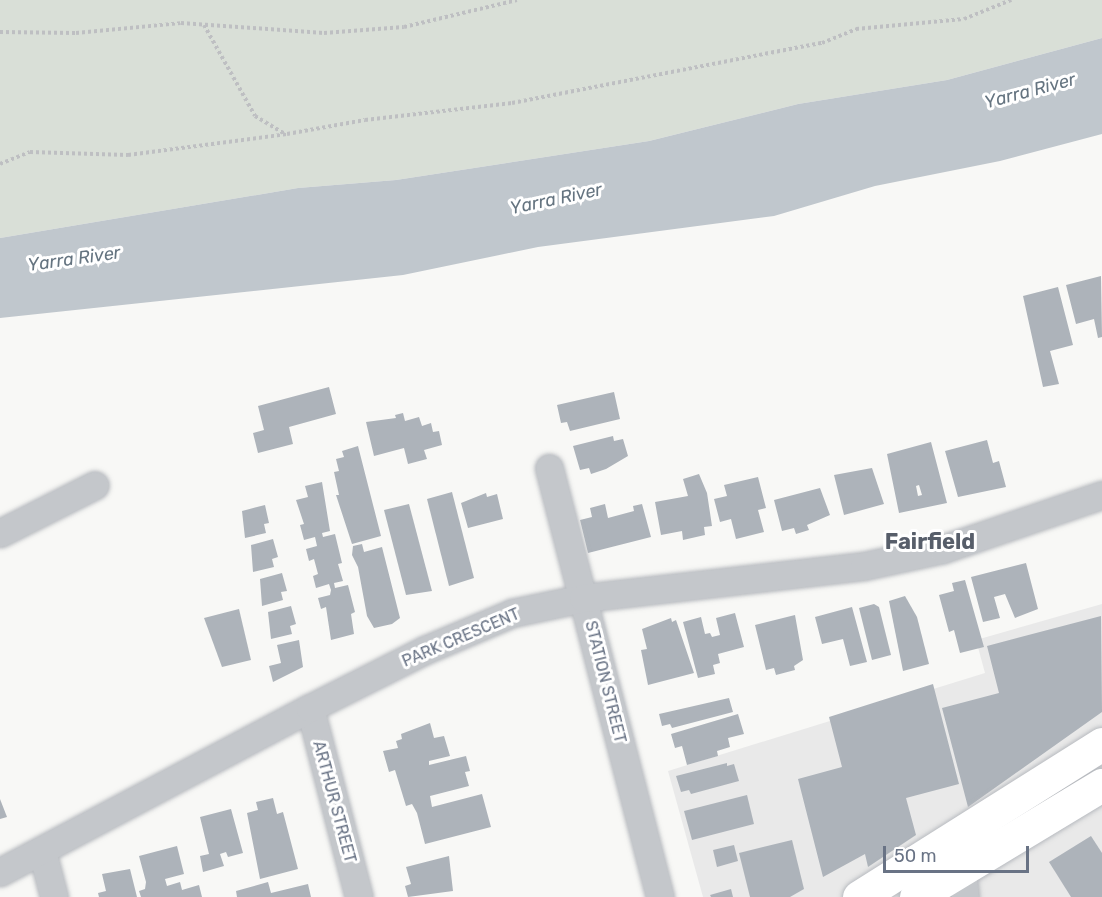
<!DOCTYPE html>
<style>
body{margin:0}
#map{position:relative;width:1102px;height:897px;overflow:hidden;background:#f8f8f6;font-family:Rubik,sans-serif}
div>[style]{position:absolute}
.built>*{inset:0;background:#e9e9e9}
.green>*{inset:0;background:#d9dfd7}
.water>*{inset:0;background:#c0c7cd}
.building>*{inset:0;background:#adb3ba}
.path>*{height:4px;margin-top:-2px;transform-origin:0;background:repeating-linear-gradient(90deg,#bebfc2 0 3px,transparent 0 6px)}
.roads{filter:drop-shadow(0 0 2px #b7babf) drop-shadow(0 0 2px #b7babf)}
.minor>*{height:27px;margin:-13.5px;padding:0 13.5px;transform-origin:13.5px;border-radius:13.5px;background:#c4c7cb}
.major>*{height:33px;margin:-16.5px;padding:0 16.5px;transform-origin:16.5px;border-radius:16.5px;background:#fff}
span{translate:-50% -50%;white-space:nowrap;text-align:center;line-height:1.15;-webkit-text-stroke:6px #fff;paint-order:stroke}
.street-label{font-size:16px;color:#697385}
.water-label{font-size:18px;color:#657480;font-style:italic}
.district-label{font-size:22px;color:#575e6a;font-weight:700}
.scale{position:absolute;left:883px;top:846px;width:146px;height:27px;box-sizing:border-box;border:3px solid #697385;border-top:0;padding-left:8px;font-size:18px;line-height:21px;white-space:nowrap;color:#697385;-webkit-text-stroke:4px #fff;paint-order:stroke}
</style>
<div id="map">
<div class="built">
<div style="clip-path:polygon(1102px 604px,1102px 897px,703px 897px,668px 771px,985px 673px,976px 640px)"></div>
</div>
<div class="green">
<div style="clip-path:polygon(0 0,1102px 0,1102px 38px,947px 80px,798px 104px,649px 141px,396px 180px,298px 188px,0 238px)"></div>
</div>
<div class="water">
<div style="clip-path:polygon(1102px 38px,1102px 134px,1000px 161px,875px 186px,774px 216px,538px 247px,403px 275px,0 318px,0 238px,298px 188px,396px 180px,649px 141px,798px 104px,947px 80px)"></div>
</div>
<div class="building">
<div style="clip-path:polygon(1101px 276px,1102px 337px,1098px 338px,1094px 319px,1076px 324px,1066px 285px)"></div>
<div style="clip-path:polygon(1058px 287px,1073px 345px,1050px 351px,1059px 384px,1043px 387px,1023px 296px)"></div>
<div style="clip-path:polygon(329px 387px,336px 414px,289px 427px,293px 444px,258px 453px,253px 433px,264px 430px,258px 406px)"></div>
<div style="clip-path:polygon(614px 392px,620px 419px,570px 431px,567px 422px,561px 423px,557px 405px)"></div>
<div style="clip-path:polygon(403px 413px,405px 421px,419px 417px,422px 426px,431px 423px,433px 432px,439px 431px,442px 445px,424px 450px,427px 459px,408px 464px,404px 448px,374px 456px,366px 422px,396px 418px,395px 415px)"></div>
<div style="clip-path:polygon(613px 436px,614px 441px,623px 439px,628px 456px,606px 469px,591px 474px,589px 468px,580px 470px,573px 446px)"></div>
<div style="clip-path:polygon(987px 440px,993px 463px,999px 461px,1006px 487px,958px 497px,945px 451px)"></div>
<div style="clip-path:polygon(evenodd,931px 442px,947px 503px,899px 513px,887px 454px,931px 442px,919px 485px,922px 495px,918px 496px,916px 486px,919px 485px)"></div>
<div style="clip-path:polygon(358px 446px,381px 536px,352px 544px,336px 495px,339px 495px,334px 472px,339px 471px,336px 459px,344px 457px,342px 451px)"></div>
<div style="clip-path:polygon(872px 468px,884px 504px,844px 515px,834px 475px)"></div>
<div style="clip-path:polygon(699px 474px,707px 493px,712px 526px,704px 527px,705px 535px,683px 540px,682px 531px,661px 535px,655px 502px,688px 496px,683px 479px)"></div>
<div style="clip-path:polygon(758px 477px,766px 508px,758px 510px,764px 532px,736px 539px,731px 519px,720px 522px,714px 499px,727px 496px,724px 485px)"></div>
<div style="clip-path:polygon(322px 482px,330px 531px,322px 533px,323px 537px,335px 534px,342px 563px,338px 564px,343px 581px,334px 583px,335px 588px,348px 585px,355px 612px,351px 614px,354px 634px,331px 640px,326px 607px,321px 609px,318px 598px,330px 595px,331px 590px,329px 584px,316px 588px,313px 576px,318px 574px,314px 559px,309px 561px,306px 549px,317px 546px,315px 537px,304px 540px,300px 525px,304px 524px,296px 500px,308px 497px,305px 486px)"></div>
<div style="clip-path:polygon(820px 488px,830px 515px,807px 525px,809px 530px,796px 534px,794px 528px,782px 531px,774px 500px)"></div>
<div style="clip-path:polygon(452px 492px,474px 578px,449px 586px,427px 499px)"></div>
<div style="clip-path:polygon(486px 493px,487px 497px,497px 494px,503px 519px,468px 528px,461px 503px)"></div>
<div style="clip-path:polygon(409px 504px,432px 591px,406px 595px,384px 510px)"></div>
<div style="clip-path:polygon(605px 504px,608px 518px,634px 511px,633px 506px,642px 504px,651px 537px,588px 553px,580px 520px,592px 517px,590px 508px)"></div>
<div style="clip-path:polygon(265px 505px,269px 523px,264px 524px,266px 533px,245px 538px,242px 511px)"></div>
<div style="clip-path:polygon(273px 539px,278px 557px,272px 559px,274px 567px,253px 572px,251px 545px)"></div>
<div style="clip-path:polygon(362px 544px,364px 552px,382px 547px,400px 618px,392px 624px,374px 628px,367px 616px,358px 567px,352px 555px,353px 546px)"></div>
<div style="clip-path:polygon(1026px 563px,1038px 609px,1015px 618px,1005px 594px,994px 597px,1000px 618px,983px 622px,971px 577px)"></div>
<div style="clip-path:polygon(282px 573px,287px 591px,281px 592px,283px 600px,262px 606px,260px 579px)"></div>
<div style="clip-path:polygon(965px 580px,984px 647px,960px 653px,954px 630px,949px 632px,939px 595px,954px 591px,952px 583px)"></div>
<div style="clip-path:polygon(905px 596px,917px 617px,929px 664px,903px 671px,889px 601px)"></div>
<div style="clip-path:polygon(874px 604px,879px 607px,891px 655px,872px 660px,859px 608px)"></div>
<div style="clip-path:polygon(291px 606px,296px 624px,290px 626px,292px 634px,271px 639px,268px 612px)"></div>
<div style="clip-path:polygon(852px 607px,867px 662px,850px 666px,843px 639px,822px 644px,815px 617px)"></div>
<div style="clip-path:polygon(239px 609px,251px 660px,222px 667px,204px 618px)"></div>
<div style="clip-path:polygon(735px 613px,744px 647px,718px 654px,720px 663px,713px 665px,715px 674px,698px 678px,683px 622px,701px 617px,705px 634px,710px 633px,712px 637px,720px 635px,716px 618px)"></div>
<div style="clip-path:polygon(795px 615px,803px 660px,794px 666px,795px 670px,776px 675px,774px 668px,766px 670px,755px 625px)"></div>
<div style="clip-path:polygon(1101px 616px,1102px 712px,968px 807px,942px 708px,999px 693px,987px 646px)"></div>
<div style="clip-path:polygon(671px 618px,672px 622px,676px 620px,694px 673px,648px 685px,641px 650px,647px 649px,642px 629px)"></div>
<div style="clip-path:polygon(299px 640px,303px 667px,273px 682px,269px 666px,281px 663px,277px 645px)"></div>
<div style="clip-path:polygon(933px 684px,959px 784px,906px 798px,916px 835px,868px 867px,865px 854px,823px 877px,798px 779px,842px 767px,829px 717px)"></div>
<div style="clip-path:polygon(729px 698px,733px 712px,672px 728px,670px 724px,662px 726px,659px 714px)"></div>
<div style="clip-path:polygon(738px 714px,744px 734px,728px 738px,730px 747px,717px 751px,718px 756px,687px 765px,682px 746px,675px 748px,671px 734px)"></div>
<div style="clip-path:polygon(430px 723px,434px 738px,444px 736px,450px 756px,429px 761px,429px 765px,466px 756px,470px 771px,465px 772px,469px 786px,430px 796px,432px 807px,482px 794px,491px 827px,425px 844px,417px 813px,412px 804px,406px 806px,395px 770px,389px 772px,383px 751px,398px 748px,396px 741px,402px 739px,401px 734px)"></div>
<div style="clip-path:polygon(727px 763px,727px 766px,734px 764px,739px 781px,691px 794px,689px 790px,681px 792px,676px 776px)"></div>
<div style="clip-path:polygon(747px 795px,754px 824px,692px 840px,684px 811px)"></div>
<div style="clip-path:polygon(273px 798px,277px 814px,283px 812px,298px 869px,260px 879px,247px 813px,258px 810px,256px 802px)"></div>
<div style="clip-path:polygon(0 799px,7px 817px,0 819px)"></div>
<div style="clip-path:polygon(231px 809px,243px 853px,228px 857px,226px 852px,220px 854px,224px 866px,203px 872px,200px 856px,209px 854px,200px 817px)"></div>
<div style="clip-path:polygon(1091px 836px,1102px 853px,1102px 897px,1071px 897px,1049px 862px)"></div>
<div style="clip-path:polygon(792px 840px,804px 889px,790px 897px,750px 897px,739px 853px)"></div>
<div style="clip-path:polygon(734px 845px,738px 861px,717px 867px,713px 850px)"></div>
<div style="clip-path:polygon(177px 846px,184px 874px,165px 879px,167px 886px,180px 882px,182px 890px,199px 885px,202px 897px,141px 897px,139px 891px,145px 889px,146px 882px,139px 856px)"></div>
<div style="clip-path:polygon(449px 856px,453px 891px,408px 897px,405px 886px,411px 884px,406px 867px)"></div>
<div style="clip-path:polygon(130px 869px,137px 897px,99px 897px,98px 893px,106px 891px,102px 874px)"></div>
<div style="clip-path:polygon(268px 882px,271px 893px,308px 884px,311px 897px,237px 897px,236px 891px)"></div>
<div style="clip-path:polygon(731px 889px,733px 897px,711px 897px,710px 895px)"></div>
</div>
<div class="path">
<div style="left:204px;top:25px;width:104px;rotate:60.7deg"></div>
<div style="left:255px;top:116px;width:35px;rotate:31deg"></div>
<div style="left:0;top:32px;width:76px;rotate:0.8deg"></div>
<div style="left:76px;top:33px;width:105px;rotate:-5.4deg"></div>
<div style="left:181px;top:23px;width:143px;rotate:4deg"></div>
<div style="left:324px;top:33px;width:80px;rotate:-4.3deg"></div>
<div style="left:404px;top:27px;width:116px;rotate:-13.4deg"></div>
<div style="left:0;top:164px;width:32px;rotate:-22deg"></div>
<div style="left:30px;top:152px;width:98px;rotate:1.8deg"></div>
<div style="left:128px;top:155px;width:160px;rotate:-7.5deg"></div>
<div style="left:287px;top:134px;width:79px;rotate:-10.2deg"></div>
<div style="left:365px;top:120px;width:148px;rotate:-6.6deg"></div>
<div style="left:512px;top:103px;width:316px;rotate:-11deg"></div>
<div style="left:822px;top:43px;width:37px;rotate:-22deg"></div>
<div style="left:856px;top:29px;width:108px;rotate:-5.3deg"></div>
<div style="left:964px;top:19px;width:51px;rotate:-22deg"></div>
</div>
<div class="roads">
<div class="minor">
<div style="left:549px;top:468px;width:443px;rotate:75.5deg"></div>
<div style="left:0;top:533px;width:106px;rotate:-26.8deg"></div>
<div style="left:310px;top:708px;width:195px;rotate:75.5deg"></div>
<div style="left:42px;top:851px;width:48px;rotate:75.4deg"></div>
<div style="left:962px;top:869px;width:28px;rotate:84deg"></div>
<div style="left:0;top:872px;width:351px;rotate:-27.9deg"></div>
<div style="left:310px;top:708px;width:129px;rotate:-26.8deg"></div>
<div style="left:425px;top:650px;width:95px;rotate:-23deg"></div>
<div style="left:512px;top:613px;width:73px;rotate:-11.9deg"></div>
<div style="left:583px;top:598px;width:283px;rotate:-6.5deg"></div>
<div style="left:864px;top:566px;width:81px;rotate:-12.1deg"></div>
<div style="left:943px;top:549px;width:168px;rotate:-18.8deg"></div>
</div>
<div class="major">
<div style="left:859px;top:897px;width:287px;rotate:-32.2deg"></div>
<div style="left:916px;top:897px;width:217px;rotate:-31.1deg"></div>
</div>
</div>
<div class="street-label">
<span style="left:461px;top:638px;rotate:-23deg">PARK CRESCENT</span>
<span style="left:605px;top:682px;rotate:76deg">STATION STREET</span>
<span style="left:334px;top:802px;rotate:75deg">ARTHUR STREET</span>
</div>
<div class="water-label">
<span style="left:1030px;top:91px;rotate:-15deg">Yarra River</span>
<span style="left:556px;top:199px;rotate:-12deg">Yarra River</span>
<span style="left:74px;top:259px;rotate:-8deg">Yarra River</span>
</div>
<div class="district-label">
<span style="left:930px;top:542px">Fairfield</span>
</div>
<div class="scale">50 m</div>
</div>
